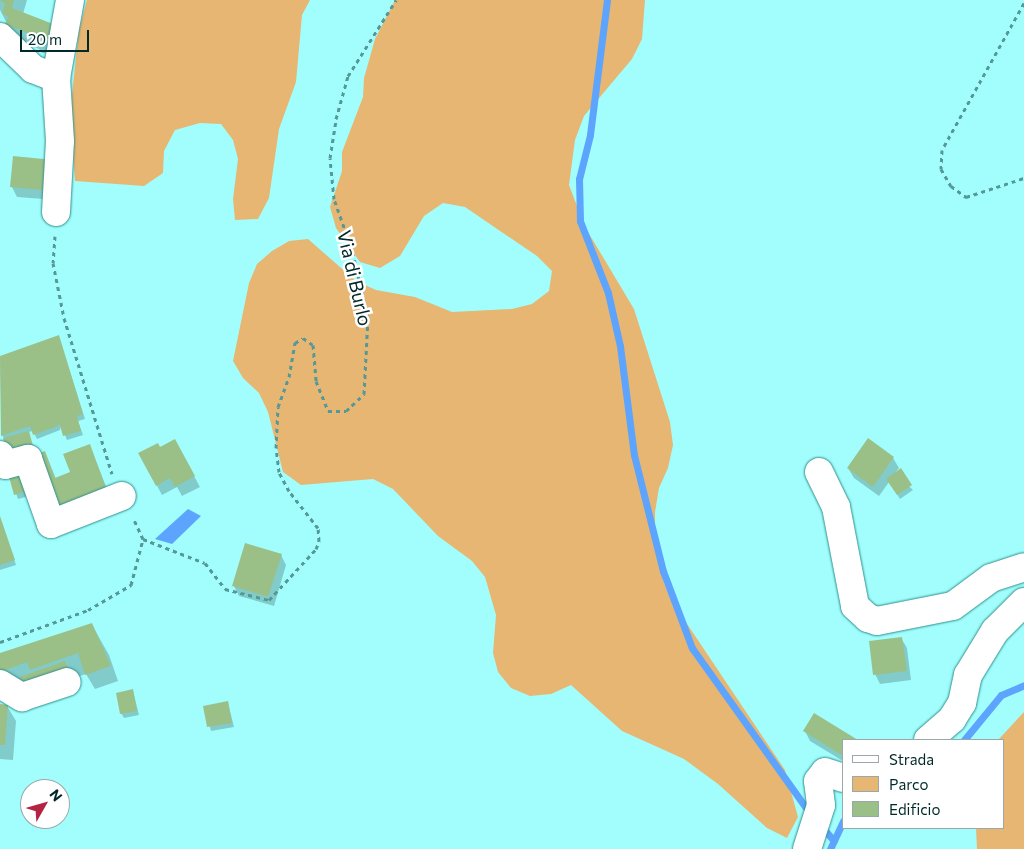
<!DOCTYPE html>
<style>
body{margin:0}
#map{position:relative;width:1024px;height:849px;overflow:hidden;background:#a2fefd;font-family:Commissioner,sans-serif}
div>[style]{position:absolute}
.green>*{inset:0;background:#e6b672}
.water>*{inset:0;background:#5ca4fd}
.shadow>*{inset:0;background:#0003}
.stream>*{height:7px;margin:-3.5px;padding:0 3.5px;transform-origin:3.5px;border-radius:3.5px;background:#5ca4fd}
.building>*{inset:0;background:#9bc087}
.path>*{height:3px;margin-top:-1.5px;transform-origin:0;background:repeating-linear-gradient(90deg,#549897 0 4px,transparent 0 8px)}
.roads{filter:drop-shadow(0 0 1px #2f908f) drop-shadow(0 0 1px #2f908f)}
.minor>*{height:28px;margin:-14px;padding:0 14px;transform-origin:14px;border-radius:14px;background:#fff}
span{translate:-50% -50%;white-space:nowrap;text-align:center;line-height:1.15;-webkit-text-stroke:5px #fff;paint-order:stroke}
.street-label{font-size:19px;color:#002929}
.legend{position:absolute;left:842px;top:739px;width:162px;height:90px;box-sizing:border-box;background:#fff;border:1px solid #99a9a9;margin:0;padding:6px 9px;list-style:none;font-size:15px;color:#002929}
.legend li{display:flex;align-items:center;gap:10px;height:25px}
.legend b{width:25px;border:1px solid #99a9a9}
.north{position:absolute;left:20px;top:779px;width:50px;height:50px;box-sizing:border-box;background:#fff;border:1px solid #99a9a9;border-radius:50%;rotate:52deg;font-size:14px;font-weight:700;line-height:20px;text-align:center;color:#002929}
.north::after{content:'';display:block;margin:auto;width:18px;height:22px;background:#b52343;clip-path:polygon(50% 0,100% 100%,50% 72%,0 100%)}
.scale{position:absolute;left:20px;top:30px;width:69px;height:22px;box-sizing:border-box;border:2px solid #002929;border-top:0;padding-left:6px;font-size:15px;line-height:18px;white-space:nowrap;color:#002929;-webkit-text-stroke:4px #fff;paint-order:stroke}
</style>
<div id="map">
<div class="green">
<div style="clip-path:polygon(87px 0,310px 0,302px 15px,296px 82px,279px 129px,269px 198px,258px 219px,235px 220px,233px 199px,238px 159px,233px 140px,221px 124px,200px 123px,175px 130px,164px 151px,163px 173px,144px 186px,75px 181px,70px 113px,79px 30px)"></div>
<div style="clip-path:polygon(395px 0,645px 0,642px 39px,632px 59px,584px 116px,575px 140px,569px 185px,585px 227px,634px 309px,670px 422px,673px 445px,668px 468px,659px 488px,655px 512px,655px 537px,664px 583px,673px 603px,785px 770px,798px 817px,787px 838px,767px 828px,718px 784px,684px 759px,622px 731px,571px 685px,551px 694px,530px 696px,511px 688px,498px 672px,493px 653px,496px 615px,485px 577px,472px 561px,438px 536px,393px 489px,373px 479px,301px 485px,283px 472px,268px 412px,259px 393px,243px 378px,233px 361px,249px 283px,257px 264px,272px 251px,289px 241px,308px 239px,356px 281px,376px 290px,415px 297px,452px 312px,512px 309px,532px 304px,549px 291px,552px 271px,537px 256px,465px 207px,443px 203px,424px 216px,400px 256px,380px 268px,360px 262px,336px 228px,330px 207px,342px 171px,342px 152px,363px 97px,364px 78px,375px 39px)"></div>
<div style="clip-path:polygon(1024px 712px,1024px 849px,977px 849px,976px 828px,1003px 828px,1003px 740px,998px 740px)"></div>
</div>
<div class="water">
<div style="clip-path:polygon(188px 509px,201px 516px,172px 544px,155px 539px)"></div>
</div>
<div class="shadow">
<div style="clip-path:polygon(0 0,27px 0,23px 14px,52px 25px,61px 55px,42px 53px,39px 49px,15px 39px,0 10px)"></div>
<div style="clip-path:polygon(14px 158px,57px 200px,17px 197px,12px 187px)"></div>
<div style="clip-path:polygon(59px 337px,85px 419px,78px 421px,83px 435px,67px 440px,61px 425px,60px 430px,37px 439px,33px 431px,28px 432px,36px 455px,45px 452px,56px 479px,72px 473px,90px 446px,115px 509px,59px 529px,2px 435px,0 357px)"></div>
<div style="clip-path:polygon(160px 448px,180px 450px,200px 487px,182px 496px,177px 487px,162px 495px,140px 454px)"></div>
<div style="clip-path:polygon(893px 458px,899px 468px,895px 473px,913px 490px,900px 499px,889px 482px,879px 496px,854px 478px,848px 468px)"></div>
<div style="clip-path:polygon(20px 470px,29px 496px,18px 499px,9px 473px)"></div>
<div style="clip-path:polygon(0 518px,16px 565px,0 570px)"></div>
<div style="clip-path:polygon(281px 555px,286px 565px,274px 606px,239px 596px,234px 586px)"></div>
<div style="clip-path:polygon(92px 625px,109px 655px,118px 681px,95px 689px,86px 674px,73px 678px,78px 691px,35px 706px,0 682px,0 654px)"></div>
<div style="clip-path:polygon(901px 638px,907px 648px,911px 680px,880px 684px,875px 674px)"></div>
<div style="clip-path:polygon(133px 691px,139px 715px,124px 718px,121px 713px)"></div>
<div style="clip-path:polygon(228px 703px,234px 727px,211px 731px,205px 707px)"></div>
<div style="clip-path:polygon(0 705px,7px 706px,16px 721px,13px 760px,0 759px)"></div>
<div style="clip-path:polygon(815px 715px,856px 740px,843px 740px,843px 761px,810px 741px,805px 731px)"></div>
</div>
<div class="stream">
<div style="left:607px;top:0;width:136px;rotate:97.2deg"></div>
<div style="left:590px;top:135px;width:45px;rotate:104deg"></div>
<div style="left:579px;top:179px;width:42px;rotate:88.6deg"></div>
<div style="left:580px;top:221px;width:77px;rotate:68.7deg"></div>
<div style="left:608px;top:293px;width:54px;rotate:77.2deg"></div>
<div style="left:620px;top:346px;width:110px;rotate:82.7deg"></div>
<div style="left:634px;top:455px;width:120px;rotate:76deg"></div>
<div style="left:663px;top:571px;width:82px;rotate:69.4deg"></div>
<div style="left:692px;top:648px;width:205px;rotate:54.5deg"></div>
<div style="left:964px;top:740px;width:58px;rotate:-50.6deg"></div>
<div style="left:1001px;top:695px;width:25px;rotate:-23deg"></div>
<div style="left:822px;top:827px;width:18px;rotate:49deg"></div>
<div style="left:830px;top:849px;width:31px;rotate:-65deg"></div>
</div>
<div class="building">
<div style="clip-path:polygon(0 0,14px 0,12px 8px,53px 24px,53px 41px,32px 39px,32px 35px,5px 24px,8px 17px,2px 13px,5px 4px)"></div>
<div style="clip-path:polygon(13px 156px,54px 160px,52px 191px,10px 187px)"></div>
<div style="clip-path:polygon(59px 335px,83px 414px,77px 416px,81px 431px,63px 436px,59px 422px,58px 426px,33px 435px,30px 426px,1px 436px,0 356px)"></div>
<div style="clip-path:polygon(29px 431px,34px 450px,9px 457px,3px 438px)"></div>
<div style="clip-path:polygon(868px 438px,894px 457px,873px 487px,847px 468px)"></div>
<div style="clip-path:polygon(175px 439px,195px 476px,175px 487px,170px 478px,156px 486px,138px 453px,158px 443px,160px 447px)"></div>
<div style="clip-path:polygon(90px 444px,108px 494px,49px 514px,29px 457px,45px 451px,55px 478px,70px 472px,63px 454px)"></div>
<div style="clip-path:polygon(901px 468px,912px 485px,897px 495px,886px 479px)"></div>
<div style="clip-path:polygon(21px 469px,27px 491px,14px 495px,8px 473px)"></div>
<div style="clip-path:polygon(0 516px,15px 560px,0 565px)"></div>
<div style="clip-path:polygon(245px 543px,282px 554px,268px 597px,232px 586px)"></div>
<div style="clip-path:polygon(92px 623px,111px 666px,85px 675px,78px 653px,30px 670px,27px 662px,0 672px,0 653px)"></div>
<div style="clip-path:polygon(902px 637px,907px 671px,873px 675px,869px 641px)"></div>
<div style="clip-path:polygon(65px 661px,71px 676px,26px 692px,20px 677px)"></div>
<div style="clip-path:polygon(133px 689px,137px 711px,120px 714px,116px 693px)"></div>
<div style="clip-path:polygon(228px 701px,232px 723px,207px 727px,203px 706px)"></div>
<div style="clip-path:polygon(0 704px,8px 705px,5px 745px,0 745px)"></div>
<div style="clip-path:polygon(814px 713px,858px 740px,843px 740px,843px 756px,803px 731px)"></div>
</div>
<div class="path">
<div style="left:1024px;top:3px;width:168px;rotate:119.2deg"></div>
<div style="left:942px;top:150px;width:19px;rotate:93deg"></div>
<div style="left:941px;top:169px;width:20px;rotate:60deg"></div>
<div style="left:951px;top:186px;width:19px;rotate:36deg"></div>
<div style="left:966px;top:197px;width:61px;rotate:-18.1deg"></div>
<div style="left:55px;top:236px;width:27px;rotate:94deg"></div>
<div style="left:53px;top:263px;width:56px;rotate:78.7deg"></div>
<div style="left:64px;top:318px;width:163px;rotate:72.9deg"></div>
<div style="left:143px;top:539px;width:66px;rotate:21.2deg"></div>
<div style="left:205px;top:563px;width:33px;rotate:52deg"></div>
<div style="left:225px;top:589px;width:45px;rotate:14deg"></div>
<div style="left:269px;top:600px;width:69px;rotate:-47.3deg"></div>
<div style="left:316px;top:549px;width:9px;rotate:-69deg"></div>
<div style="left:319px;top:541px;width:13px;rotate:-94deg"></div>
<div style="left:318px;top:528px;width:47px;rotate:-128.1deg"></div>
<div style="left:289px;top:491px;width:21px;rotate:-118deg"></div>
<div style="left:279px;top:472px;width:24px;rotate:-97deg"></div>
<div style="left:276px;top:448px;width:41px;rotate:-87.2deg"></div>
<div style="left:278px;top:407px;width:32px;rotate:-70deg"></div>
<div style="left:289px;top:377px;width:35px;rotate:-80deg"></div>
<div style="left:295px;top:343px;width:9px;rotate:-32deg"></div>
<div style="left:303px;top:338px;width:12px;rotate:35deg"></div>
<div style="left:313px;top:345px;width:36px;rotate:85deg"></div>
<div style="left:316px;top:381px;width:32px;rotate:68deg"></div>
<div style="left:328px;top:411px;width:18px"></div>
<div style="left:346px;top:411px;width:25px;rotate:-43deg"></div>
<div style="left:364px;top:394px;width:76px;rotate:-87deg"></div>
<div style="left:368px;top:318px;width:70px;rotate:-103.2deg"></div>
<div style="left:352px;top:250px;width:54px;rotate:-109.4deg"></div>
<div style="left:334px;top:199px;width:41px;rotate:-95.6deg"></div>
<div style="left:330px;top:158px;width:39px;rotate:-81deg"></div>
<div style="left:336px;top:119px;width:45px;rotate:-74.4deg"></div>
<div style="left:348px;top:76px;width:90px;rotate:-57.7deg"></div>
<div style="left:0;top:642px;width:94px;rotate:-20deg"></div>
<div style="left:88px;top:610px;width:50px;rotate:-30.2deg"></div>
<div style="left:131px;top:585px;width:48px;rotate:-75.4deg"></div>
<div style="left:143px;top:539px;width:23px;rotate:-115deg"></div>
</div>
<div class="roads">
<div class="minor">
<div style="left:0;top:37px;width:46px;rotate:44.1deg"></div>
<div style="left:33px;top:69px;width:25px;rotate:21deg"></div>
<div style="left:56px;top:212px;width:71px;rotate:-86.8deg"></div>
<div style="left:60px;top:141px;width:63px;rotate:-93.6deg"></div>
<div style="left:56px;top:78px;width:79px;rotate:-79.8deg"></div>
<div style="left:0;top:455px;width:11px;rotate:63deg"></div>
<div style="left:5px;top:465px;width:24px;rotate:-15deg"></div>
<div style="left:28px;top:459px;width:69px;rotate:70.5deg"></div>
<div style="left:51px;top:524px;width:76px;rotate:-21.5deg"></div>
<div style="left:819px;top:472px;width:39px;rotate:64deg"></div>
<div style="left:836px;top:507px;width:101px;rotate:79.1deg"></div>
<div style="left:855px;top:606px;width:18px;rotate:43deg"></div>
<div style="left:868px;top:618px;width:9px;rotate:18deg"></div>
<div style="left:877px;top:621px;width:77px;rotate:-11.2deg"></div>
<div style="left:953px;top:606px;width:47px;rotate:-36.4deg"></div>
<div style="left:991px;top:578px;width:35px;rotate:-18deg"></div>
<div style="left:0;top:684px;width:26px;rotate:31deg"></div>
<div style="left:22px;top:697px;width:47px;rotate:-18.4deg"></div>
<div style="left:928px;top:740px;width:32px;rotate:-41deg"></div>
<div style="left:952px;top:719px;width:19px;rotate:-58deg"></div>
<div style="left:962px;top:703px;width:29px;rotate:-78deg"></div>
<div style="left:968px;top:675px;width:52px;rotate:-58.5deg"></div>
<div style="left:995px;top:631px;width:41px;rotate:-45deg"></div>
<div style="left:807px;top:849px;width:46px;rotate:-72.3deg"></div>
<div style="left:821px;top:805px;width:24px;rotate:-97deg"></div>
<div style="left:818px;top:781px;width:11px;rotate:-52deg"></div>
<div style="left:825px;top:772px;width:19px;rotate:18deg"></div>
</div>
</div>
<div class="street-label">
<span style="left:355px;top:278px;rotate:77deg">Via di Burlo</span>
</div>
<ul class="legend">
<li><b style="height:6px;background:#fff"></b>Strada</li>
<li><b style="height:14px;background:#e6b672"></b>Parco</li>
<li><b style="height:14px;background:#9bc087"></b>Edificio</li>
</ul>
<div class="north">N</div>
<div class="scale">20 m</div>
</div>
